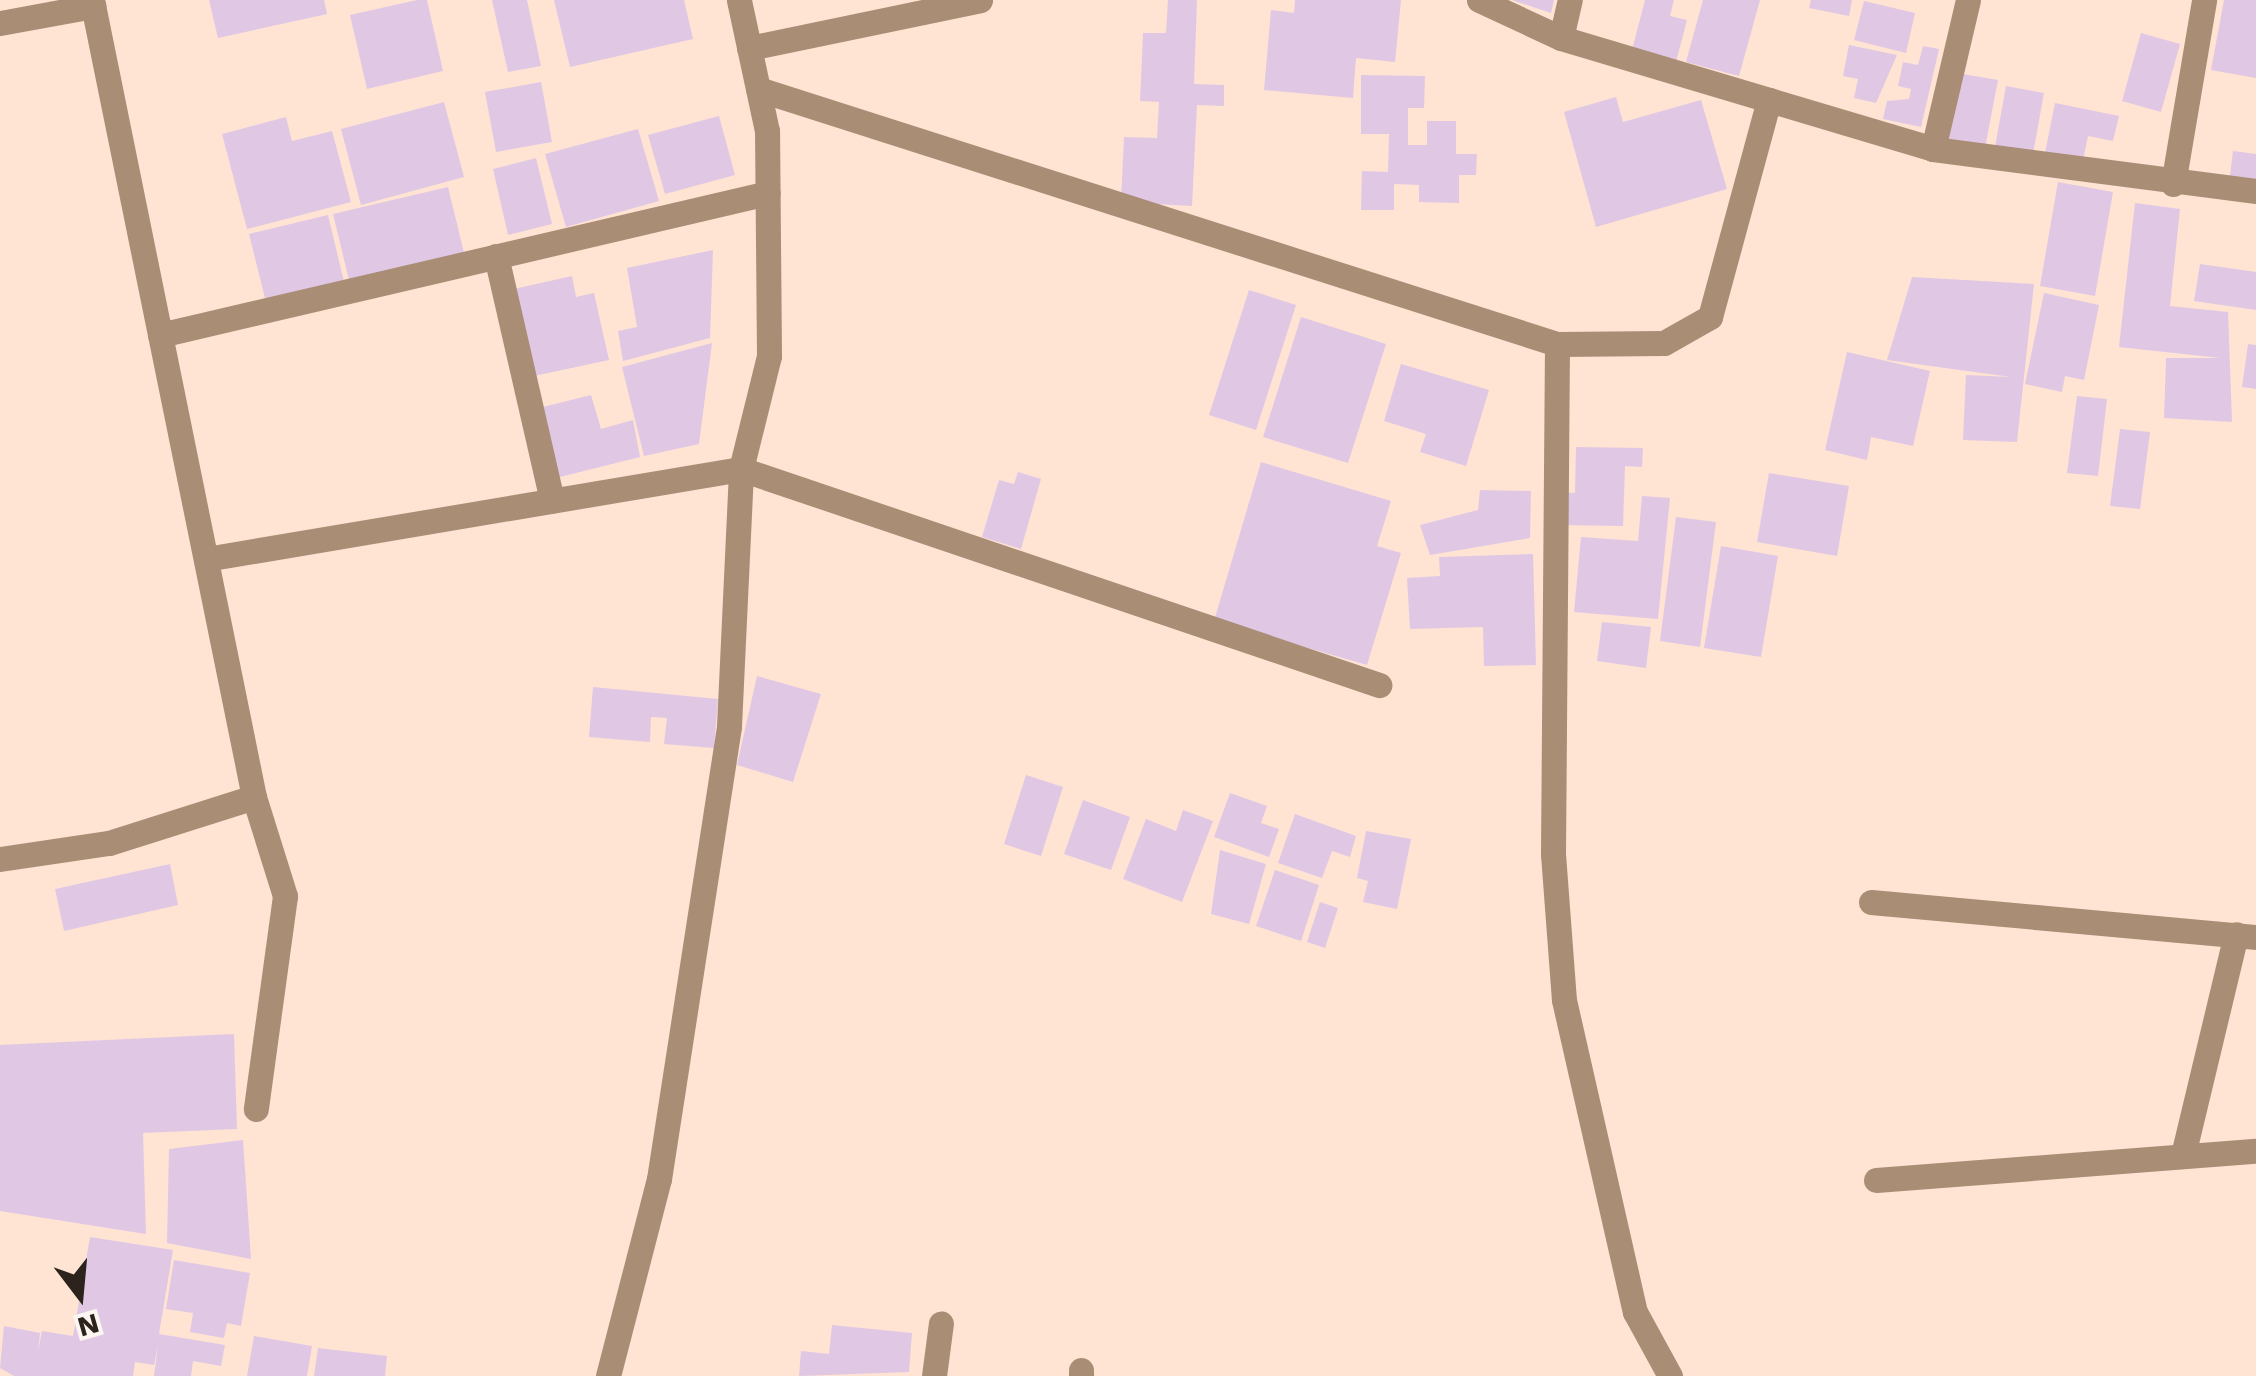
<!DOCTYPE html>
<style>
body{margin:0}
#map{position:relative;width:2256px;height:1376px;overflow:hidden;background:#ffe3d3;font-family:"Work Sans",sans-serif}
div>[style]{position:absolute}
.building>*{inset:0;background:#e0c8e5}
.minor>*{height:25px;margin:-12.5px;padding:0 12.5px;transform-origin:12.5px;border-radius:12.5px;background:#a98d75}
span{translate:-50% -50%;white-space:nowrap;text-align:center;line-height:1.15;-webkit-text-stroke:8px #fbf6f2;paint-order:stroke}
.north{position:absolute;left:30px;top:1246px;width:100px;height:100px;-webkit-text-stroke:8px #fbf6f2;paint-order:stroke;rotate:164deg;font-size:28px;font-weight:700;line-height:40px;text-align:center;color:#2d231d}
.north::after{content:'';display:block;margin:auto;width:35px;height:45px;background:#2d231d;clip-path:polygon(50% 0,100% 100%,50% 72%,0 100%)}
</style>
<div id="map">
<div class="building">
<div style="clip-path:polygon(209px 0,324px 0,327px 14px,218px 38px)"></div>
<div style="clip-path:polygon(417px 0,427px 0,443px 71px,367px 89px,350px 15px)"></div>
<div style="clip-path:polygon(492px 0,527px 0,541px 66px,508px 72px)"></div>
<div style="clip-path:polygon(554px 0,684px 0,693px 39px,570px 67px)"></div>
<div style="clip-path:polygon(1168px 0,1197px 0,1194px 84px,1224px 85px,1224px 106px,1197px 105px,1192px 206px,1121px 202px,1124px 137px,1157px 138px,1159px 102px,1140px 101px,1143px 33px,1166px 33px)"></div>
<div style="clip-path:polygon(1295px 0,1401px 0,1395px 62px,1356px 58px,1353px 98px,1264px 90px,1271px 10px,1294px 13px)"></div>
<div style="clip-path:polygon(1512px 0,1554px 0,1551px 13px)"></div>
<div style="clip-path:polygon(1645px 0,1674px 0,1670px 16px,1687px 20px,1676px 62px,1632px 50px)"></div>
<div style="clip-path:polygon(1703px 0,1760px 0,1739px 76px,1686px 62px)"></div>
<div style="clip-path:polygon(1811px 0,1852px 0,1849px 16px,1809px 8px)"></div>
<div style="clip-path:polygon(2224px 0,2256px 0,2256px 78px,2211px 70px)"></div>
<div style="clip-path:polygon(1864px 1px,1915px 13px,1906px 53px,1854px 40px)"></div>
<div style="clip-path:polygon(2141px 33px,2180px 44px,2161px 112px,2122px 101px)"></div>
<div style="clip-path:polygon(1849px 45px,1897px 55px,1876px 103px,1854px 98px,1858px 79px,1843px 76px)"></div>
<div style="clip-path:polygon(1923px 46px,1939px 49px,1921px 127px,1883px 119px,1887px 101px,1909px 99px,1911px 89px,1898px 86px,1903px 62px,1918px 65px)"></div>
<div style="clip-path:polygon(1957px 73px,1998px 80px,1985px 148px,1944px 140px)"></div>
<div style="clip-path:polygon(1361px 75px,1425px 76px,1424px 108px,1408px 108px,1408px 145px,1427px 145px,1427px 121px,1456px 121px,1456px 154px,1477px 154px,1476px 175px,1459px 175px,1459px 203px,1419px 202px,1419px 185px,1394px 184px,1394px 210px,1361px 210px,1362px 171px,1388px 172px,1389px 134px,1361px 134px)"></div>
<div style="clip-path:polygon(541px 82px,552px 142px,496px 152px,485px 92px)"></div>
<div style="clip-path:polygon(2006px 86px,2044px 93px,2033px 154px,1995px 147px)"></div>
<div style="clip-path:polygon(1616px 97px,1623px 122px,1701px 100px,1727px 189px,1596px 227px,1564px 112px)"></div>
<div style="clip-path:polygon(444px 102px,464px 177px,361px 205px,341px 129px)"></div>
<div style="clip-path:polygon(2055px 103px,2119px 116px,2113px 141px,2088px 136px,2082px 165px,2044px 158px)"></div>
<div style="clip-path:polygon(719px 116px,735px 175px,665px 194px,648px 135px)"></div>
<div style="clip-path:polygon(286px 117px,292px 141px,332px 131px,351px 202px,247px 229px,222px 134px)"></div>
<div style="clip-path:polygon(638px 129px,659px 201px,566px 227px,545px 154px)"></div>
<div style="clip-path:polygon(2233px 151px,2256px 154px,2256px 179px,2230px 176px)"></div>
<div style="clip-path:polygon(536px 158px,552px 224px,508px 235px,493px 169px)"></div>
<div style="clip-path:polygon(2058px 182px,2113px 192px,2095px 296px,2040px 286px)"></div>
<div style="clip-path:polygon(448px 187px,465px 257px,350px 284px,333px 214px)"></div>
<div style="clip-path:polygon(2135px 203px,2180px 209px,2170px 306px,2228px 312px,2232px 422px,2164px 418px,2166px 358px,2220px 358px,2119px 347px)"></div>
<div style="clip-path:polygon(328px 215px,345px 286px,267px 306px,249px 234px)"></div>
<div style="clip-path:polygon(713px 250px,710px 338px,623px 361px,618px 331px,637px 327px,627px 268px)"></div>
<div style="clip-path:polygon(2200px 264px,2256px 272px,2256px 310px,2194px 301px)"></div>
<div style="clip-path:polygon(572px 276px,576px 297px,594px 293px,609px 360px,534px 376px,514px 289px)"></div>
<div style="clip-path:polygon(1912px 277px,2034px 284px,2017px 442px,1963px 440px,1966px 375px,2011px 377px,1887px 360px)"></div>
<div style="clip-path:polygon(1249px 290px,1296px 305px,1256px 430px,1209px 415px)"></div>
<div style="clip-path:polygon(2044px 293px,2099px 305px,2084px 380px,2065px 376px,2062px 392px,2025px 384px)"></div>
<div style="clip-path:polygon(1301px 317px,1386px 344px,1348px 463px,1263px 437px)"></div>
<div style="clip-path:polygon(712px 343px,699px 444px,644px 456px,622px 367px)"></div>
<div style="clip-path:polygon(2248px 344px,2256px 345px,2256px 389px,2242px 387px)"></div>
<div style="clip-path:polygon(1847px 352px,1930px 371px,1913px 446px,1871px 437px,1867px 460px,1825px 450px)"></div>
<div style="clip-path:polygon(1401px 364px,1489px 390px,1466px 466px,1420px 452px,1426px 434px,1384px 421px)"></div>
<div style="clip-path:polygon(591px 395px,601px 429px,633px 420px,640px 457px,556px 478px,539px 408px)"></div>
<div style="clip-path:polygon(2077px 396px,2107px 399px,2098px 476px,2067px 473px)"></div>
<div style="clip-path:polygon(2120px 429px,2150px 432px,2140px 509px,2110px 506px)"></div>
<div style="clip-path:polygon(1576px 447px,1643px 448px,1642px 467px,1625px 466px,1623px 526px,1561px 525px,1561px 492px,1575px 493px)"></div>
<div style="clip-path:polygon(1261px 462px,1391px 501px,1377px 546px,1401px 553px,1367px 665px,1214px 621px)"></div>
<div style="clip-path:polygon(1018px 472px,1041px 479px,1021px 549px,982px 537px,999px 480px,1014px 484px)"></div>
<div style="clip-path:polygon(1769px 473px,1849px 486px,1837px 556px,1757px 542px)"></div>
<div style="clip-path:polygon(1480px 490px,1531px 491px,1530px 538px,1430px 555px,1420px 525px,1478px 510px)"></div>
<div style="clip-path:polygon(1642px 496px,1670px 498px,1658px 619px,1574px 612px,1581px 537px,1638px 541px)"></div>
<div style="clip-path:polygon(1676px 517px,1716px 522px,1700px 647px,1660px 641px)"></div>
<div style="clip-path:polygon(1721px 546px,1778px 556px,1761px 657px,1704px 648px)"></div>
<div style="clip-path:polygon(1533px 554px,1536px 665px,1484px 666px,1483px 627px,1410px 629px,1407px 578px,1440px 576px,1439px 557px)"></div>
<div style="clip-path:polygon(1602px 622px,1651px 627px,1646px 668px,1597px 661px)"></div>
<div style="clip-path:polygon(757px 676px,821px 694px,793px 782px,737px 765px)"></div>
<div style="clip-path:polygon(593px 687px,718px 699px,714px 748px,664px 744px,667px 718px,651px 717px,650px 742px,589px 737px)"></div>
<div style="clip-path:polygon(1026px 775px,1063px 787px,1041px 856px,1004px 844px)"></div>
<div style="clip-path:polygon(1230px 793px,1267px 806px,1261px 823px,1279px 829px,1269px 857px,1214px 837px)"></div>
<div style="clip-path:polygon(1083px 800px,1130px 817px,1111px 870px,1064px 854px)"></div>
<div style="clip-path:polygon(1183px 810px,1213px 821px,1182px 902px,1123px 879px,1146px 819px,1176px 831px)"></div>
<div style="clip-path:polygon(1295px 814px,1356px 836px,1350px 857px,1332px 851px,1322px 878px,1278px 863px)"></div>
<div style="clip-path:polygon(1366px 831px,1411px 839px,1397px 909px,1363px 902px,1368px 881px,1357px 878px)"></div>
<div style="clip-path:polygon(1220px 850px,1266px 864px,1249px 924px,1211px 914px)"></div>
<div style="clip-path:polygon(170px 864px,178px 905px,64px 931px,55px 889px)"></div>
<div style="clip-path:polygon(1275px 870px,1319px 885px,1301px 941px,1256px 926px)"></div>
<div style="clip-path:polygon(1320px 902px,1338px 908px,1325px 948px,1307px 942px)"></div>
<div style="clip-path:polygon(234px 1034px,237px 1129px,143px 1133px,146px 1234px,0 1211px,0 1045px)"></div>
<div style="clip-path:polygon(243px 1140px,251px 1259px,167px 1243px,169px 1149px)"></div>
<div style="clip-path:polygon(90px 1237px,173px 1250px,159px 1334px,225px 1345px,221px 1366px,193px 1361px,191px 1376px,154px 1376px,158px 1345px,154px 1365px,135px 1362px,133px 1376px,14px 1376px,0 1368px,4px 1326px,40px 1333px,38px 1352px,42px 1331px,73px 1336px)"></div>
<div style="clip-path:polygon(174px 1260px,250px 1273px,241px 1326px,227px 1323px,224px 1338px,190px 1332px,193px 1313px,166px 1309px)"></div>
<div style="clip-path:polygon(832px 1325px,912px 1333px,909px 1372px,799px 1376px,801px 1351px,829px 1354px)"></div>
<div style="clip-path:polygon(254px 1336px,312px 1346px,307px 1376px,247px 1376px)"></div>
<div style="clip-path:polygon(318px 1348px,387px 1356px,385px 1376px,314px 1376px)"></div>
</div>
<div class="minor">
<div style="left:92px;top:0;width:813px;rotate:78.51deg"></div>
<div style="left:254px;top:797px;width:104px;rotate:72.6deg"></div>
<div style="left:285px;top:896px;width:215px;rotate:97.8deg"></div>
<div style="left:1479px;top:0;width:90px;rotate:24.9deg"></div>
<div style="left:1561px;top:38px;width:388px;rotate:16.6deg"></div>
<div style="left:1933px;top:149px;width:326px;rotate:7.4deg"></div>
<div style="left:0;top:23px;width:95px;rotate:-10.4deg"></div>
<div style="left:1561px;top:38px;width:39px;rotate:-77deg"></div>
<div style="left:749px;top:48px;width:236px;rotate:-11.7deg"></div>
<div style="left:758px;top:89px;width:839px;rotate:17.7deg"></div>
<div style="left:1557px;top:344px;width:510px;rotate:90.45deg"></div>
<div style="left:1553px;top:854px;width:146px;rotate:85.7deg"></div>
<div style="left:1564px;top:1000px;width:320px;rotate:77.2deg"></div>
<div style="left:1635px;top:1312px;width:73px;rotate:61.3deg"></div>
<div style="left:1933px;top:149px;width:153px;rotate:-76.8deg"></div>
<div style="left:2173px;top:184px;width:187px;rotate:-80.4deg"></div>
<div style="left:496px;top:256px;width:251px;rotate:77.1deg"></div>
<div style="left:160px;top:335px;width:624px;rotate:-13.15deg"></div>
<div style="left:1557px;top:344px;width:107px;rotate:-0.5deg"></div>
<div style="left:1664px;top:343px;width:53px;rotate:-29.5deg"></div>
<div style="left:1710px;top:317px;width:225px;rotate:-74.8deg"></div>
<div style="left:206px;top:559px;width:543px;rotate:-9.55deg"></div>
<div style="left:741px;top:469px;width:674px;rotate:18.7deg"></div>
<div style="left:0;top:859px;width:110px;rotate:-8.4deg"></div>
<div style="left:109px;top:843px;width:152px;rotate:-17.6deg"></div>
<div style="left:1871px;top:902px;width:387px;rotate:5.2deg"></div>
<div style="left:2183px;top:1155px;width:227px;rotate:-76.5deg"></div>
<div style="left:1876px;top:1180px;width:381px;rotate:-4.4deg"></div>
<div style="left:608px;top:1376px;width:203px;rotate:-75.5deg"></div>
<div style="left:659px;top:1179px;width:458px;rotate:-81.2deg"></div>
<div style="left:729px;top:726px;width:257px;rotate:-87.3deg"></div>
<div style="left:741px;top:469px;width:116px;rotate:-76.1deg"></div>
<div style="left:769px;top:356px;width:225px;rotate:-90.5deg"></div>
<div style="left:767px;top:131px;width:134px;rotate:-102.1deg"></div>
<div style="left:934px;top:1376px;width:53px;rotate:-82.5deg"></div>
<div style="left:1081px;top:1376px;width:6px;rotate:-90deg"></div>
</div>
<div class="north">N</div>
</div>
